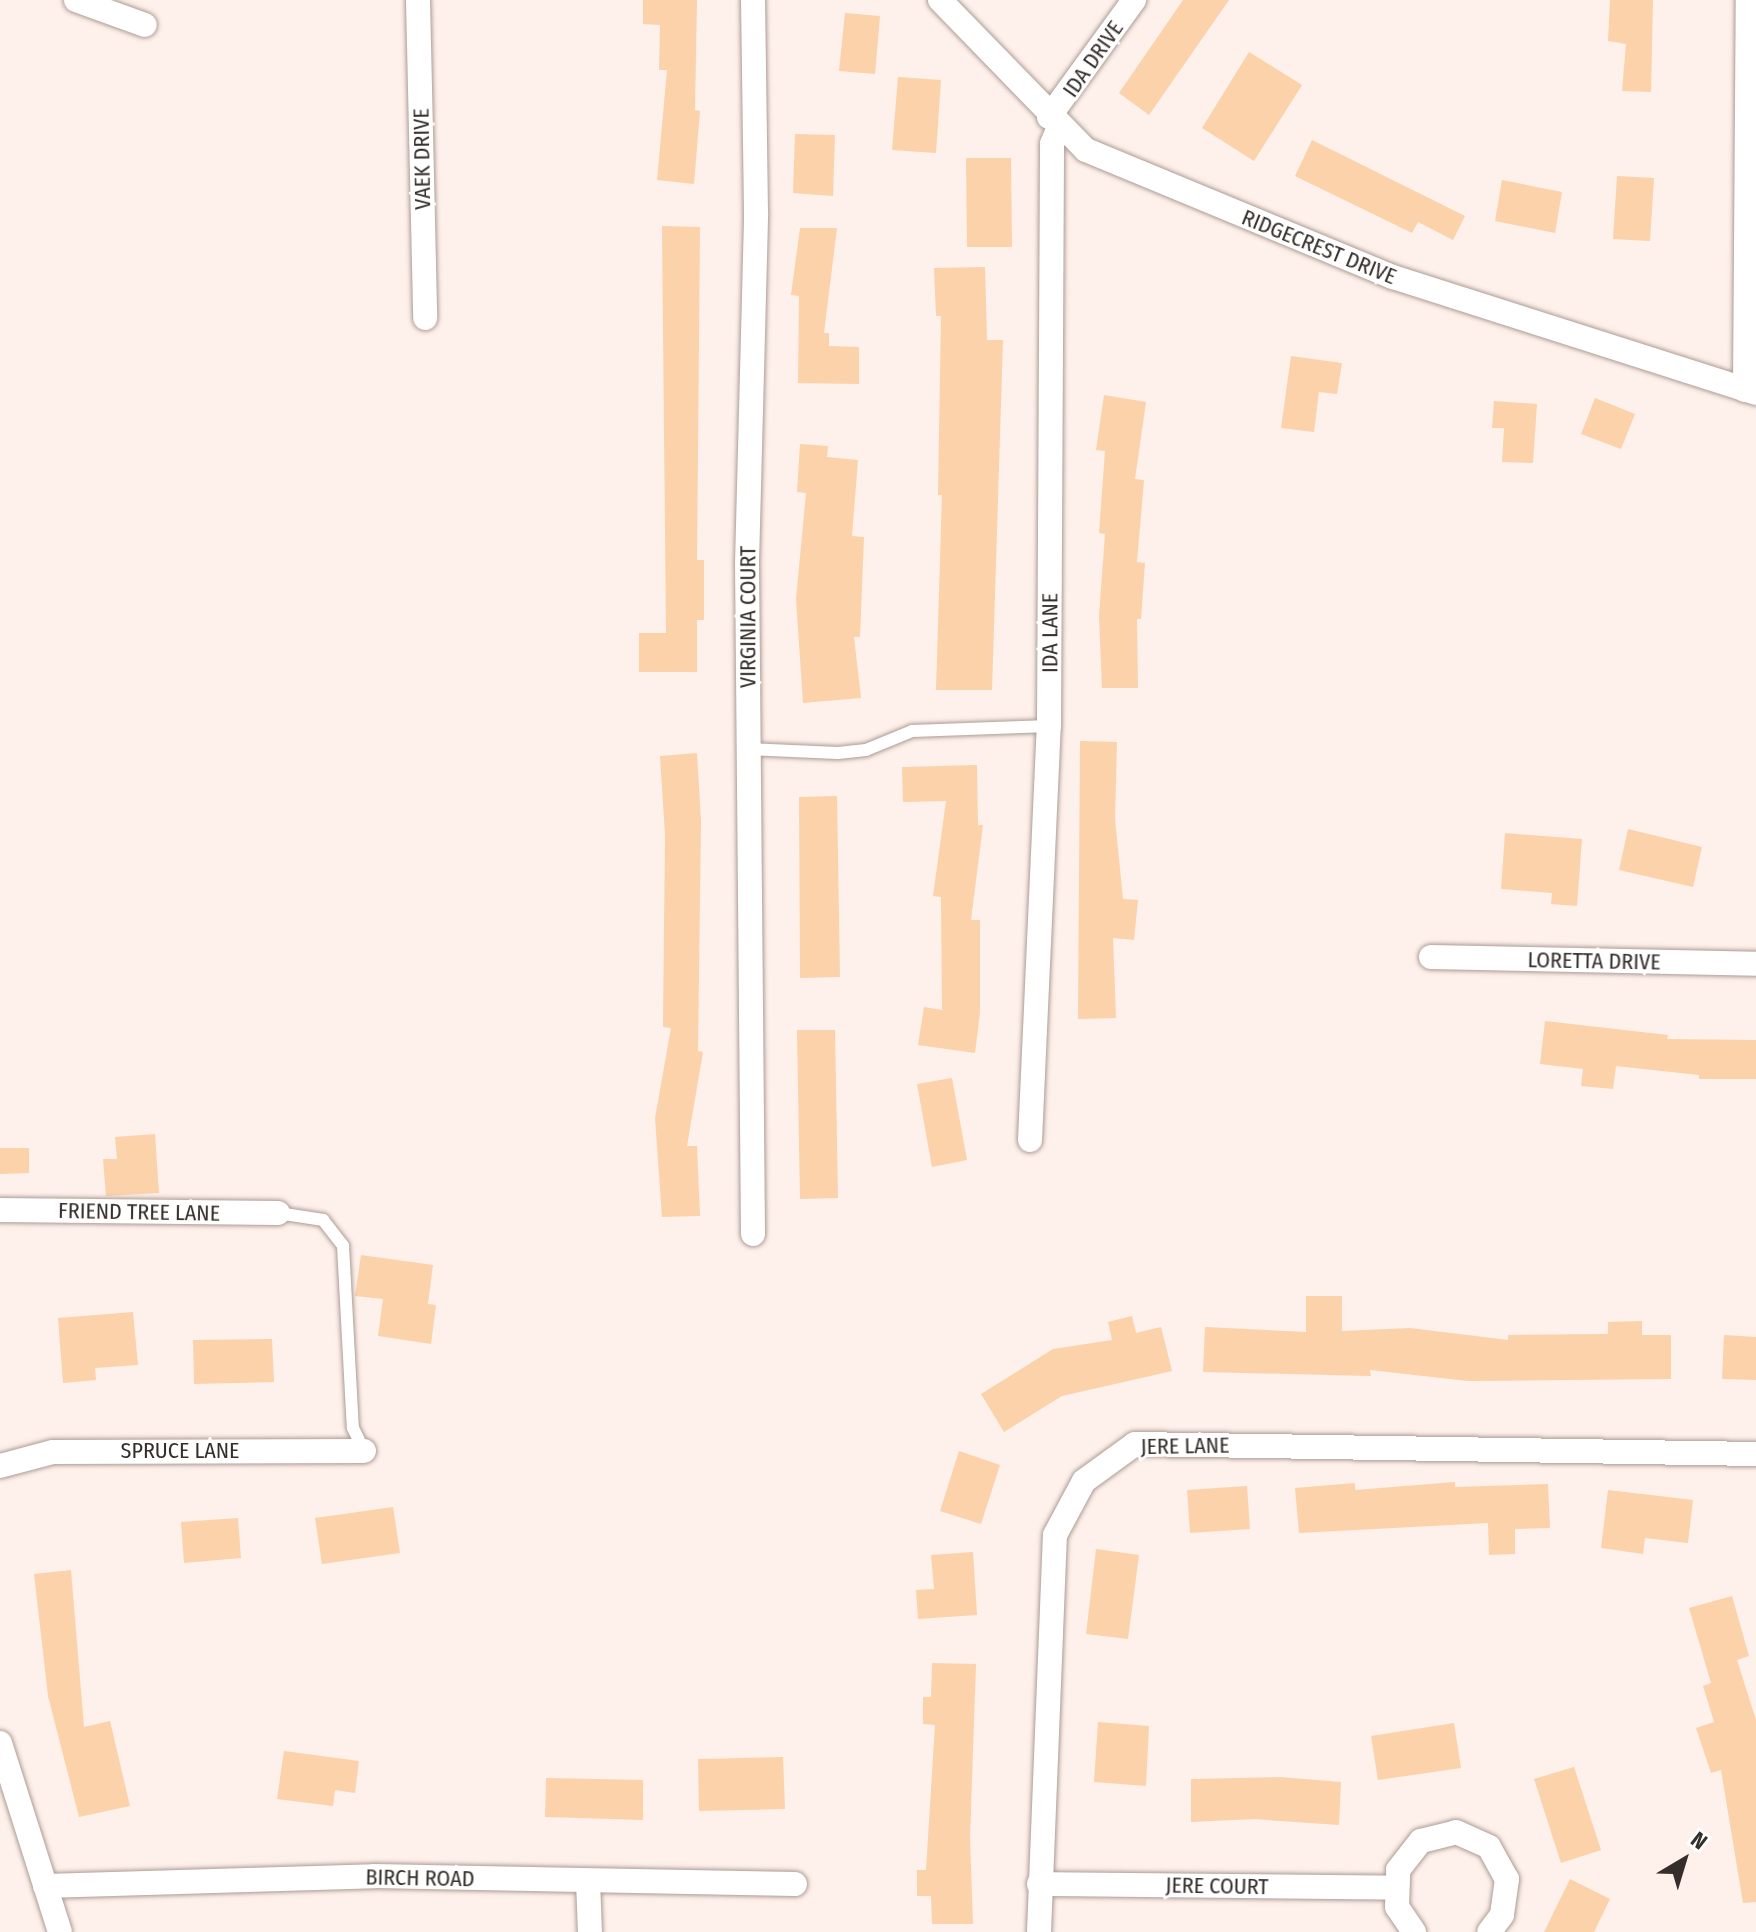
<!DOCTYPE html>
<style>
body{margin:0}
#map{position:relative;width:1756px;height:1932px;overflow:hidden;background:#fef0ea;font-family:"Fira Sans Condensed",sans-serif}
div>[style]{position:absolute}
.building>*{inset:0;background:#fbd2aa}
.roads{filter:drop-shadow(0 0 2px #ac9c95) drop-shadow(0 0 2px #ac9c95)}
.lane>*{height:12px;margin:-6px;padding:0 6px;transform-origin:6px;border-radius:6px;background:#fff}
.street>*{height:24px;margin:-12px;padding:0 12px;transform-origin:12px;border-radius:12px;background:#fff}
span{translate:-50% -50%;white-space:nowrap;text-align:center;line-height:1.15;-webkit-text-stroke:6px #fff;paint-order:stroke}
.street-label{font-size:22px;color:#352f2c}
.north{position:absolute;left:1644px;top:1820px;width:80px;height:80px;-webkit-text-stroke:6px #fff;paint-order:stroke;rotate:38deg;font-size:22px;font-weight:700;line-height:32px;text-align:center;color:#352f2c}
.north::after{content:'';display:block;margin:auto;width:28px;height:36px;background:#352f2c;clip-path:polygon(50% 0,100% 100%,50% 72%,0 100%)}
</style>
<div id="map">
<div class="building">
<div style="clip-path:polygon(643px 0,697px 0,695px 110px,700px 111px,694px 184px,657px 180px,667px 70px,659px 70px,660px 25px,643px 24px)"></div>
<div style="clip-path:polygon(1183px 0,1229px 0,1149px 115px,1119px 93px)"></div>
<div style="clip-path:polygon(1610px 0,1653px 0,1651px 92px,1622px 91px,1626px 44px,1608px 41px)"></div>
<div style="clip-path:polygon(845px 13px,880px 16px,875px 74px,839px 71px)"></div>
<div style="clip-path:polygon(1249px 52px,1302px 85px,1254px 161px,1202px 128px)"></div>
<div style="clip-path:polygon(898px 77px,941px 80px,936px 153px,892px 150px)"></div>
<div style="clip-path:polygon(795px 134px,835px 135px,833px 196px,793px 193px)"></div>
<div style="clip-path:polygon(1312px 140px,1465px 216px,1453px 240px,1418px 222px,1412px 233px,1295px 176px)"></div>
<div style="clip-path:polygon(966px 158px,1011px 158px,1012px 247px,967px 247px)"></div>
<div style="clip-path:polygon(1617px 176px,1654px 178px,1650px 241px,1613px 239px)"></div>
<div style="clip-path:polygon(1502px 180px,1562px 192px,1555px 233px,1495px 221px)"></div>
<div style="clip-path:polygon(662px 226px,700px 227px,697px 560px,704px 560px,704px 620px,697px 620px,697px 672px,639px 672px,639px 633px,666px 633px)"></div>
<div style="clip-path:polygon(800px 228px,837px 228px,824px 333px,829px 333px,829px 346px,859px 347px,859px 384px,798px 383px,799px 296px,791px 295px)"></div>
<div style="clip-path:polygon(985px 267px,987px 340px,1003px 340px,992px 690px,936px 690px,942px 495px,938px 495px,941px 316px,936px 316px,934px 268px)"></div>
<div style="clip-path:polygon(1291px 356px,1342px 363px,1337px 394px,1319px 392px,1314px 432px,1281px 428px)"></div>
<div style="clip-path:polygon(1104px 395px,1146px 402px,1135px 479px,1144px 480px,1137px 562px,1145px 563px,1141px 619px,1137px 619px,1138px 688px,1102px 688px,1099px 616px,1105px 534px,1099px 533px,1105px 451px,1096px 450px)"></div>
<div style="clip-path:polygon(1595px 398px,1635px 414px,1621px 449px,1581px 434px)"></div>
<div style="clip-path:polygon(1494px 401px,1537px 404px,1533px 463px,1502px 462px,1504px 428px,1492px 428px)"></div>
<div style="clip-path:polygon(800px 444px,828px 446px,827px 457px,858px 460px,852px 536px,864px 537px,860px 637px,854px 637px,861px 698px,803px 703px,796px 599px,806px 493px,797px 492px)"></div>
<div style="clip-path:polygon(1080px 741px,1117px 742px,1115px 819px,1123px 899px,1138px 900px,1134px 940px,1113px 938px,1116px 1018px,1078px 1019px)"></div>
<div style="clip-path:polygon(697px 753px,701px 821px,698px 1051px,703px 1052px,687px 1146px,697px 1146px,700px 1216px,662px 1217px,655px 1118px,671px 1028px,663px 1027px,665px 834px,660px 756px)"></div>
<div style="clip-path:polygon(977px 765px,978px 825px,983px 825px,971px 920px,980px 920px,980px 1013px,975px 1053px,918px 1045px,924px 1007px,942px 1010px,941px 897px,933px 896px,946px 801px,903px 802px,902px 767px)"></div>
<div style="clip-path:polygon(837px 796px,840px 977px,800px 978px,799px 797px)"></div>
<div style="clip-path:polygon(1628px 829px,1702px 847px,1693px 887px,1619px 870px)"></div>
<div style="clip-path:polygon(1505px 833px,1582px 839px,1577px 906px,1551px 904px,1552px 893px,1501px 889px)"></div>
<div style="clip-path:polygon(1545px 1021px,1668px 1035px,1667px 1039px,1756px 1040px,1756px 1079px,1699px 1079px,1699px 1075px,1616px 1066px,1613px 1089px,1581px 1086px,1583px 1069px,1540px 1064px)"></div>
<div style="clip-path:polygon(797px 1030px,835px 1030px,838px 1198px,800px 1199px)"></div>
<div style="clip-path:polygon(952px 1078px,967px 1160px,932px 1167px,917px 1084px)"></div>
<div style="clip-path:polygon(155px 1134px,159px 1193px,106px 1196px,103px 1159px,117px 1159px,115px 1137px)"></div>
<div style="clip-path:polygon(0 1148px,29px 1148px,29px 1173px,0 1174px)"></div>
<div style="clip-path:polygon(361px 1255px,433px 1265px,428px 1304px,436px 1305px,431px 1344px,378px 1336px,383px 1299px,355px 1296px)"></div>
<div style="clip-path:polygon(1306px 1296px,1342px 1296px,1342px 1331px,1410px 1328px,1508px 1340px,1508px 1335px,1608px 1334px,1608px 1322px,1642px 1321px,1642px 1335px,1671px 1335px,1671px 1379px,1468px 1381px,1370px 1370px,1371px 1376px,1203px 1372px,1205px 1327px,1306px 1332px)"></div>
<div style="clip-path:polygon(133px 1312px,138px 1365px,95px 1368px,96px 1380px,63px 1383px,58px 1318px)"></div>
<div style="clip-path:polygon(1132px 1316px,1136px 1333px,1161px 1327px,1172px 1371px,1062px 1396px,1004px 1432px,981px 1394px,1053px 1349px,1112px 1340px,1108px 1322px)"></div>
<div style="clip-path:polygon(1724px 1335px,1756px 1337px,1756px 1380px,1722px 1379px)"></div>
<div style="clip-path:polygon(272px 1339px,274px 1382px,194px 1384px,193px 1340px)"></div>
<div style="clip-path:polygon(959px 1451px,1000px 1465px,981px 1524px,940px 1511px)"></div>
<div style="clip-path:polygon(1455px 1482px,1455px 1487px,1548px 1484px,1550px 1528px,1515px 1529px,1515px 1554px,1489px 1555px,1488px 1523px,1299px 1533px,1295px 1488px,1355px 1483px,1355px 1490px)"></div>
<div style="clip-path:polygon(1247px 1486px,1250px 1529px,1190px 1533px,1187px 1490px)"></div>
<div style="clip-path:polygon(1608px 1490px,1693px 1500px,1688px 1543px,1645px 1538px,1643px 1554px,1601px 1548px)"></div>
<div style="clip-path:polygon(393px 1507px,400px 1553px,322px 1564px,315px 1518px)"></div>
<div style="clip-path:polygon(238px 1518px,241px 1558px,184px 1563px,181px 1522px)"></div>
<div style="clip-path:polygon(1096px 1549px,1139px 1555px,1128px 1639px,1086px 1634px)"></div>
<div style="clip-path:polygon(973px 1552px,977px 1615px,918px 1619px,916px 1590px,934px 1589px,931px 1555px)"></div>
<div style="clip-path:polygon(71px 1570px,84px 1727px,110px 1721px,130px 1806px,79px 1817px,48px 1696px,34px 1574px)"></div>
<div style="clip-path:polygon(1732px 1596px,1749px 1656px,1737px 1660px,1756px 1720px,1756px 1902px,1743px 1903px,1721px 1770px,1711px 1773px,1696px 1728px,1714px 1722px,1703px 1686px,1711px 1683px,1689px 1608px)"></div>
<div style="clip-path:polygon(932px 1663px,976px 1664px,970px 1838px,973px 1924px,932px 1924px,931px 1896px,917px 1896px,917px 1870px,926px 1870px,935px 1725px,923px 1724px,923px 1697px,931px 1697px)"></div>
<div style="clip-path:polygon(1098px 1722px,1149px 1726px,1146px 1786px,1094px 1782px)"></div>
<div style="clip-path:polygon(1454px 1723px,1461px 1768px,1378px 1780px,1371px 1736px)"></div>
<div style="clip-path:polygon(284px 1751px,359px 1761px,355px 1793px,335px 1790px,333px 1806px,277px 1799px)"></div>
<div style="clip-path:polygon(783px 1757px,785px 1809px,699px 1811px,698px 1759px)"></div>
<div style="clip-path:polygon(1574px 1767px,1601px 1850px,1561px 1863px,1534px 1779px)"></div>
<div style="clip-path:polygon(1280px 1777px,1341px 1782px,1339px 1825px,1254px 1819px,1191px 1822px,1191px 1779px)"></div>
<div style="clip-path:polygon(546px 1778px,643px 1780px,643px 1820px,545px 1817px)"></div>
<div style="clip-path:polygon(1570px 1879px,1610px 1899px,1594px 1932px,1544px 1932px)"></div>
</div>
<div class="roads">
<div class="lane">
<div style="left:747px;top:749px;width:91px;rotate:2.5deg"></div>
<div style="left:838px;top:753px;width:28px;rotate:-6deg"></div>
<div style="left:866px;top:750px;width:50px;rotate:-22.4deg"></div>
<div style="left:912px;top:731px;width:137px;rotate:-2.1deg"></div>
<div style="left:278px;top:1213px;width:46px;rotate:8.8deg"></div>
<div style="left:323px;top:1220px;width:33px;rotate:52deg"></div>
<div style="left:343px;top:1246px;width:182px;rotate:86.9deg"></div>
<div style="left:353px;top:1428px;width:25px;rotate:64deg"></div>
</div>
<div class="street">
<div style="left:76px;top:0;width:73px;rotate:19.9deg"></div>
<div style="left:418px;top:0;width:318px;rotate:88.7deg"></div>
<div style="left:940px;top:0;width:209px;rotate:45.8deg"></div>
<div style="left:1086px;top:150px;width:332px;rotate:22.5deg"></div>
<div style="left:1393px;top:277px;width:381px;rotate:17.7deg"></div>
<div style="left:1049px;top:117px;width:145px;rotate:-54deg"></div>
<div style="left:1745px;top:390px;width:390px;rotate:-89.6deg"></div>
<div style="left:1431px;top:957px;width:325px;rotate:1.2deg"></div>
<div style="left:1030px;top:1140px;width:414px;rotate:-87.4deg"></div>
<div style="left:1049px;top:726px;width:582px;rotate:-89.7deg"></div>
<div style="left:1052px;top:144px;width:18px;rotate:-68deg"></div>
<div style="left:0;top:1210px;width:278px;rotate:0.6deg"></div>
<div style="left:753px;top:1234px;width:671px;rotate:-90.51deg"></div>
<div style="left:747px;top:563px;width:350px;rotate:-88.5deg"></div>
<div style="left:756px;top:213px;width:213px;rotate:-90.8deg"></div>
<div style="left:0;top:1466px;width:55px;rotate:-14.8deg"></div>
<div style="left:53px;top:1452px;width:311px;rotate:-0.2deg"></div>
<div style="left:0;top:1743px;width:198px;rotate:72.4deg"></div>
<div style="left:588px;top:1881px;width:51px;rotate:87.8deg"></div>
<div style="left:1039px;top:1884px;width:355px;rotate:0.6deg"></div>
<div style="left:45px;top:1886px;width:329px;rotate:-1.7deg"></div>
<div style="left:374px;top:1876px;width:421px;rotate:1.1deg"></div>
<div style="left:1039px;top:1932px;width:397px;rotate:-87.7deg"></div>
<div style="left:1055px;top:1535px;width:61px;rotate:-61.8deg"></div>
<div style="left:1084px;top:1481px;width:63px;rotate:-36deg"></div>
<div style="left:1135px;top:1444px;width:621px;rotate:0.92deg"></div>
<div style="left:1414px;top:1932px;width:30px;rotate:-124deg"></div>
<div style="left:1397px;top:1907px;width:37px;rotate:-88deg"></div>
<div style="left:1398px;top:1870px;width:37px;rotate:-52deg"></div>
<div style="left:1421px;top:1841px;width:36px;rotate:-14deg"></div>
<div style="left:1456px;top:1832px;width:36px;rotate:24deg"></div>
<div style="left:1489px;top:1847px;width:37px;rotate:61deg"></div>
<div style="left:1507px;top:1879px;width:36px;rotate:98deg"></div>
<div style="left:1502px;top:1915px;width:21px;rotate:127deg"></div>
</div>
</div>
<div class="street-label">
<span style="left:1093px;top:59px;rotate:-55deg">IDA DRIVE</span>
<span style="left:422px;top:159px;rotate:-91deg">VAEK DRIVE</span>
<span style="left:1319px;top:247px;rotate:22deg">RIDGECREST DRIVE</span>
<span style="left:748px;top:617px;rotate:-90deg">VIRGINIA COURT</span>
<span style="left:1050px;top:633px;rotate:-90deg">IDA LANE</span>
<span style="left:1594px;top:961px;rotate:1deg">LORETTA DRIVE</span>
<span style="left:139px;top:1212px;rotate:1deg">FRIEND TREE LANE</span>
<span style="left:1185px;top:1446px;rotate:-1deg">JERE LANE</span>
<span style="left:180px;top:1451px">SPRUCE LANE</span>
<span style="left:420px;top:1878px;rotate:1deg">BIRCH ROAD</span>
<span style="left:1217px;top:1886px;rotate:1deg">JERE COURT</span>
</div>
<div class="north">N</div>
</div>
